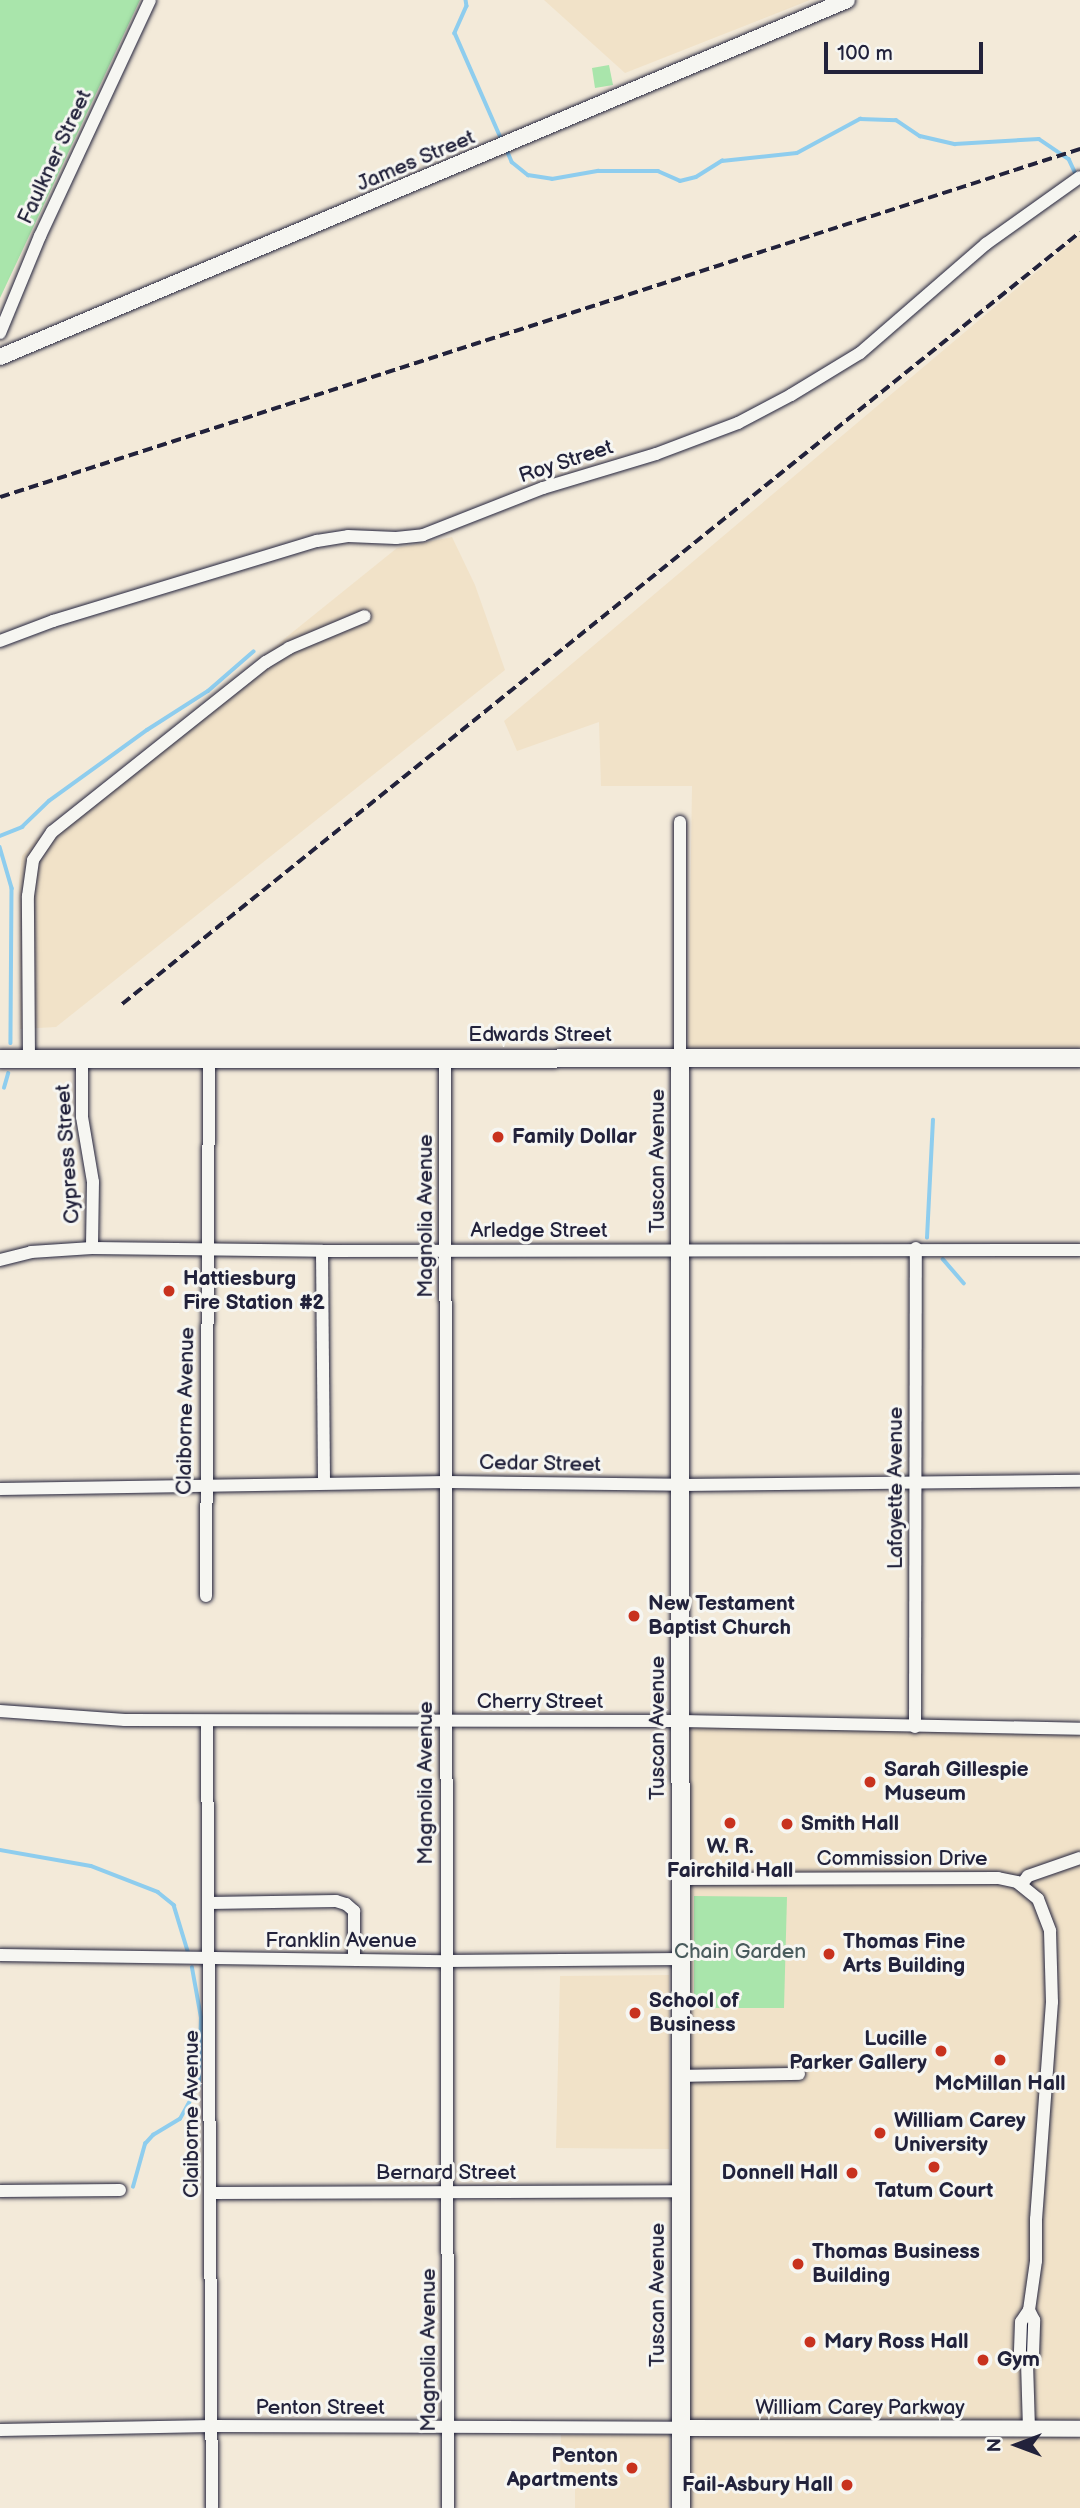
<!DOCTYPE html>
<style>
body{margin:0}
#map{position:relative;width:1080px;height:2508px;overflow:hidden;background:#f3ead9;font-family:"Balsamiq Sans",sans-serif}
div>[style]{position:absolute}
.built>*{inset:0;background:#f1e2c8}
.green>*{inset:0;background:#a9e5ab}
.stream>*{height:3.5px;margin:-1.75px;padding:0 1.75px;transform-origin:1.75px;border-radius:1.75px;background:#8ecdee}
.roads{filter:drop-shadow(0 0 2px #22223b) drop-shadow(0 0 2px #22223b)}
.minor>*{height:12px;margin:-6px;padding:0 6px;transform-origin:6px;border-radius:6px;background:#f6f6f2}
.tertiary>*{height:16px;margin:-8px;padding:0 8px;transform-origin:8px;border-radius:8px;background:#f6f6f2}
.secondary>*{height:18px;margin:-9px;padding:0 9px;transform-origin:9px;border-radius:9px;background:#f6f6f2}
.rail>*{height:3.5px;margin-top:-1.75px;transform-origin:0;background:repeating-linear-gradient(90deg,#22223b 0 10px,transparent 0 15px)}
.dots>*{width:19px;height:19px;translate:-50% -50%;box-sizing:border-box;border:4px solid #f6f6f2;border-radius:50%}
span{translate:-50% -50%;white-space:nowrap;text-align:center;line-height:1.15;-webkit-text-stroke:6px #f6f6f2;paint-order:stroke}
.street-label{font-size:21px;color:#22223b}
.poi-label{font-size:21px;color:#22223b;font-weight:700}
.left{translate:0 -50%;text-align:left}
.right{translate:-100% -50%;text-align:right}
.park-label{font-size:21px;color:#4a5c5d}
.north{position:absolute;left:982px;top:2410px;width:70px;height:70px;-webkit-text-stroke:5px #f6f6f2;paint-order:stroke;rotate:270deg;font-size:19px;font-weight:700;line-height:28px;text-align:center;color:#22223b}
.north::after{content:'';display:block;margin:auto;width:24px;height:32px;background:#22223b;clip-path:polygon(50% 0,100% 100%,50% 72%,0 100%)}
.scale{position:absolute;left:824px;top:42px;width:159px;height:32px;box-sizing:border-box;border:4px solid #22223b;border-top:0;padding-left:9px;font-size:21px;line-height:24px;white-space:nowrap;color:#22223b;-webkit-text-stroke:5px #f6f6f2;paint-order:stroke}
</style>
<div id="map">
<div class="built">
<div style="clip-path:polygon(544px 0,810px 0,625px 73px)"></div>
<div style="clip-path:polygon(1080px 235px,1080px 1048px,688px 1049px,692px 786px,601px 786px,599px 722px,517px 751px,504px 721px)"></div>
<div style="clip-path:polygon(452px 537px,475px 585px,505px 670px,56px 1027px,20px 1029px,19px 881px,22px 856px,37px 838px,397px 548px)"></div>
<div style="clip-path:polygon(681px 1721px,1080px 1730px,1080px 2508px,681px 2508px)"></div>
<div style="clip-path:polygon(669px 1975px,669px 2149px,556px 2148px,560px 1976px)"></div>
<div style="clip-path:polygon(561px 2435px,669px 2435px,669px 2508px,575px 2508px,575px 2483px,560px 2482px)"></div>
</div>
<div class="green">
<div style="clip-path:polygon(0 0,140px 0,0 298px)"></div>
<div style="clip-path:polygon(609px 65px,613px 85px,595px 88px,592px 68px)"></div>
<div style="clip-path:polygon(694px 1896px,787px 1897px,784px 2008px,694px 2008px)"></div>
</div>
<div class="stream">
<div style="left:466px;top:0;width:6px;rotate:81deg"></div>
<div style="left:467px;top:6px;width:30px;rotate:114deg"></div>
<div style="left:455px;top:33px;width:117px;rotate:66.3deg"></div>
<div style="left:507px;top:150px;width:13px;rotate:67deg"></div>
<div style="left:512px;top:162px;width:21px;rotate:39deg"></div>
<div style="left:528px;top:175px;width:24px;rotate:9deg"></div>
<div style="left:552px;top:179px;width:47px;rotate:-9.9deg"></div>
<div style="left:598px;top:171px;width:60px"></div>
<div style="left:658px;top:171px;width:24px;rotate:24deg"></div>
<div style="left:680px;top:181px;width:16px;rotate:-14deg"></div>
<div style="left:696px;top:177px;width:31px;rotate:-32deg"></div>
<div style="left:722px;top:161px;width:75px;rotate:-6.1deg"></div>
<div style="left:797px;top:153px;width:72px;rotate:-28.4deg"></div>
<div style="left:860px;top:119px;width:36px;rotate:2deg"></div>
<div style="left:896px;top:120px;width:29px;rotate:34deg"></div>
<div style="left:920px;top:136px;width:36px;rotate:13deg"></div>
<div style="left:955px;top:144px;width:84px;rotate:-3.4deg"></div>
<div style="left:1039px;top:139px;width:36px;rotate:34deg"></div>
<div style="left:1069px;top:159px;width:19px;rotate:65deg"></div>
<div style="left:0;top:836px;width:24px;rotate:-22deg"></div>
<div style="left:22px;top:827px;width:37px;rotate:-44deg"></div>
<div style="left:49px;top:801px;width:121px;rotate:-35.9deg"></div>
<div style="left:147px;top:730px;width:72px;rotate:-32.6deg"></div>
<div style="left:208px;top:691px;width:60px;rotate:-40.9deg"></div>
<div style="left:0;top:847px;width:43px;rotate:73.7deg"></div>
<div style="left:12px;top:888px;width:155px;rotate:90.4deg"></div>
<div style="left:4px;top:1088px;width:15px;rotate:-74deg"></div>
<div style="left:927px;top:1238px;width:118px;rotate:-87.1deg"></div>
<div style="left:943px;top:1259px;width:32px;rotate:49deg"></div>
<div style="left:0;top:1850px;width:92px;rotate:10deg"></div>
<div style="left:91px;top:1866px;width:72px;rotate:21.2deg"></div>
<div style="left:158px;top:1892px;width:21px;rotate:39deg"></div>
<div style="left:174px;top:1905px;width:48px;rotate:73.1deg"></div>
<div style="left:133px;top:2187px;width:45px;rotate:-74.4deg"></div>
<div style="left:145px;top:2144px;width:12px;rotate:-48deg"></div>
<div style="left:153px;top:2135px;width:31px;rotate:-31deg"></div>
<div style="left:180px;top:2119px;width:39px;rotate:-61deg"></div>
<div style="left:199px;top:2085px;width:67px;rotate:-88.3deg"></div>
<div style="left:201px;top:2018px;width:51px;rotate:-100.2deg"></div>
</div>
<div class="roads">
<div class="minor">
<div style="left:0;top:333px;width:105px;rotate:-67.6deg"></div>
<div style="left:40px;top:236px;width:260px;rotate:-65deg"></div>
<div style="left:0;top:641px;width:57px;rotate:-20.7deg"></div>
<div style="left:53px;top:621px;width:276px;rotate:-16.9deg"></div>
<div style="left:317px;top:541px;width:31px;rotate:-9deg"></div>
<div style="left:348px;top:536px;width:48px;rotate:2.4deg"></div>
<div style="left:396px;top:538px;width:27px;rotate:-6deg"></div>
<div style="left:423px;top:535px;width:129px;rotate:-21.4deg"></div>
<div style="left:543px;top:488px;width:118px;rotate:-16.7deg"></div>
<div style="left:656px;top:454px;width:88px;rotate:-20.7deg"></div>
<div style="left:738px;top:423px;width:60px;rotate:-27.8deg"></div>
<div style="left:791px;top:395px;width:81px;rotate:-31.3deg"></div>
<div style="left:860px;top:353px;width:167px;rotate:-40.9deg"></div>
<div style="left:986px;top:244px;width:115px;rotate:-35.5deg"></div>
<div style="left:680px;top:822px;width:236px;rotate:90deg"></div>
<div style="left:445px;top:1058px;width:1450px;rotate:89.88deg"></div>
<div style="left:29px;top:1059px;width:163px;rotate:-90.4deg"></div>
<div style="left:28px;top:896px;width:36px;rotate:-82deg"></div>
<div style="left:33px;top:860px;width:34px;rotate:-56deg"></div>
<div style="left:52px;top:832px;width:273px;rotate:-38.5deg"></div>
<div style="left:266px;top:662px;width:27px;rotate:-31deg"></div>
<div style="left:289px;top:648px;width:82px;rotate:-22.8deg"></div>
<div style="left:82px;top:1059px;width:58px;rotate:90deg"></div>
<div style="left:82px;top:1117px;width:66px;rotate:80.4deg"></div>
<div style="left:93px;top:1182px;width:66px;rotate:90.9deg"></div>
<div style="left:322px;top:1251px;width:232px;rotate:89.5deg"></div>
<div style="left:0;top:1260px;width:32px;rotate:-14deg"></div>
<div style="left:31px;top:1252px;width:61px;rotate:-3.8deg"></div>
<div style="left:92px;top:1248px;width:230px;rotate:0.7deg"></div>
<div style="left:322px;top:1251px;width:758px;rotate:-0.08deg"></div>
<div style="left:0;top:1489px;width:447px;rotate:-0.9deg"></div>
<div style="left:447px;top:1482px;width:234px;rotate:0.7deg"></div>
<div style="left:681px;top:1485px;width:399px;rotate:-0.6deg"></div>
<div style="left:206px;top:1596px;width:537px;rotate:-89.68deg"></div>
<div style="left:0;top:1711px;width:125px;rotate:4.1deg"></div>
<div style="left:125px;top:1720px;width:556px;rotate:0.1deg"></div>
<div style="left:681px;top:1721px;width:399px;rotate:1.1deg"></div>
<div style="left:207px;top:1721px;width:787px;rotate:89.64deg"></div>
<div style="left:915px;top:1727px;width:479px;rotate:-89.9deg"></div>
<div style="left:681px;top:1879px;width:317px;rotate:-0.2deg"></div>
<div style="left:998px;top:1878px;width:19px;rotate:12deg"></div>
<div style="left:1017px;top:1882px;width:27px;rotate:39deg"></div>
<div style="left:1038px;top:1899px;width:34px;rotate:69deg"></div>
<div style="left:1050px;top:1931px;width:71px;rotate:88.4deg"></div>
<div style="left:1052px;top:2002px;width:218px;rotate:94.2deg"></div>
<div style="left:1036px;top:2219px;width:42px;rotate:90deg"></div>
<div style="left:1036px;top:2261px;width:49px;rotate:98.1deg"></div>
<div style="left:1029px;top:2310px;width:14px;rotate:124deg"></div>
<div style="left:1021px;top:2322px;width:31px;rotate:92deg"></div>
<div style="left:1020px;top:2353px;width:11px;rotate:52deg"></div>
<div style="left:1027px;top:2362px;width:68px;rotate:88.3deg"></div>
<div style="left:1021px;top:1885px;width:11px;rotate:-52deg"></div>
<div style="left:1028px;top:1876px;width:55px;rotate:-19.1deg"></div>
<div style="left:209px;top:1903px;width:127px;rotate:-0.9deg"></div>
<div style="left:336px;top:1901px;width:10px;rotate:17deg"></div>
<div style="left:346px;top:1904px;width:11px;rotate:41deg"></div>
<div style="left:354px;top:1911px;width:48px;rotate:90deg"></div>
<div style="left:0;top:1955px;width:446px;rotate:0.8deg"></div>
<div style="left:446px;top:1961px;width:235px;rotate:-0.5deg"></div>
<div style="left:680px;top:2076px;width:119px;rotate:-1deg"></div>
<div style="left:0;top:2191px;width:120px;rotate:-0.5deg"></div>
<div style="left:212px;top:2193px;width:469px;rotate:-0.2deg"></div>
<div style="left:1027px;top:2362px;width:9px;rotate:-49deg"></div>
<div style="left:1033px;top:2355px;width:35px;rotate:-88deg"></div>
<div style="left:1034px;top:2320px;width:11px;rotate:-117deg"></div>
<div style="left:0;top:2430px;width:212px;rotate:-1.1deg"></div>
<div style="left:212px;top:2426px;width:469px;rotate:0.2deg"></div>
</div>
<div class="tertiary">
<div style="left:0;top:357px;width:919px;rotate:-22.85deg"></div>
<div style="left:681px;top:2428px;width:399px;rotate:0.1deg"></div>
</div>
<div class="secondary">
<div style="left:680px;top:1058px;width:1450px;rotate:89.96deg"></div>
<div style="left:0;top:1059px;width:1080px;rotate:-0.05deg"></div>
</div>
</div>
<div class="rail">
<div style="left:0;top:497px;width:1135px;rotate:-17.86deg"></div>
<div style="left:122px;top:1004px;width:1230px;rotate:-38.86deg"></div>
</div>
<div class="dots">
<div style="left:498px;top:1137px;background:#c8321e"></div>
<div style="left:169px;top:1291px;background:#c8321e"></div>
<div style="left:634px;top:1616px;background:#c8321e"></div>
<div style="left:870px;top:1782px;background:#c8321e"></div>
<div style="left:730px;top:1823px;background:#c8321e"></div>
<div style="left:787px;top:1824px;background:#c8321e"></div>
<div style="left:829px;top:1954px;background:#c8321e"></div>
<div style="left:635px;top:2013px;background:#c8321e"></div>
<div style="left:941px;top:2051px;background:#c8321e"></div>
<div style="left:1000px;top:2060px;background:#c8321e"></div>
<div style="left:880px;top:2133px;background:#c8321e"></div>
<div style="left:934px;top:2167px;background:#c8321e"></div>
<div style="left:852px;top:2173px;background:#c8321e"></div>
<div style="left:798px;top:2264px;background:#c8321e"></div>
<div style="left:810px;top:2342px;background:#c8321e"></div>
<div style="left:983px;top:2360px;background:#c8321e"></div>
<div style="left:632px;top:2468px;background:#c8321e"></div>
<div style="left:847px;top:2485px;background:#c8321e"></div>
</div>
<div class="street-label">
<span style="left:55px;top:157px;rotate:-65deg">Faulkner Street</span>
<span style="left:416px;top:161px;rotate:-23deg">James Street</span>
<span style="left:566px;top:462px;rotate:-18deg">Roy Street</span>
<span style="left:540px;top:1035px">Edwards Street</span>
<span style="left:68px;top:1154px;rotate:-94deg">Cypress Street</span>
<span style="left:658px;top:1161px;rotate:-90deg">Tuscan Avenue</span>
<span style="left:426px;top:1216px;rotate:-90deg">Magnolia Avenue</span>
<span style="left:539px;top:1231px">Arledge Street</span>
<span style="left:186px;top:1411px;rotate:-89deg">Claiborne Avenue</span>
<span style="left:540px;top:1464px;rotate:1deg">Cedar Street</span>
<span style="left:896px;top:1488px;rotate:-90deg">Lafayette Avenue</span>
<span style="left:540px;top:1702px">Cherry Street</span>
<span style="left:658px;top:1728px;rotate:-90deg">Tuscan Avenue</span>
<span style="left:426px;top:1783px;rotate:-90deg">Magnolia Avenue</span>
<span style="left:902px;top:1859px">Commission Drive</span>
<span style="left:341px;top:1941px">Franklin Avenue</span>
<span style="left:192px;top:2114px;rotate:-90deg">Claiborne Avenue</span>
<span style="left:446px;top:2173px">Bernard Street</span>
<span style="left:658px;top:2295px;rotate:-90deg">Tuscan Avenue</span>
<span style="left:429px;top:2350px;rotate:-90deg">Magnolia Avenue</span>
<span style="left:320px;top:2408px">Penton Street</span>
<span style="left:860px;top:2408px">William Carey Parkway</span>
</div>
<div class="poi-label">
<span class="left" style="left:512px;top:1137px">Family Dollar</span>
<span class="left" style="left:183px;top:1291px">Hattiesburg<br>Fire Station #2</span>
<span class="left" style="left:648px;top:1616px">New Testament<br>Baptist Church</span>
<span class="left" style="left:884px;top:1782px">Sarah Gillespie<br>Museum</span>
<span class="left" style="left:801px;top:1824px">Smith Hall</span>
<span style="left:730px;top:1859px">W. R.<br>Fairchild Hall</span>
<span class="left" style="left:843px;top:1954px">Thomas Fine<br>Arts Building</span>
<span class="left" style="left:649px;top:2013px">School of<br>Business</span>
<span class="right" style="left:927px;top:2051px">Lucille<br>Parker Gallery</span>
<span style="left:1000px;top:2084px">McMillan Hall</span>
<span class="left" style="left:894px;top:2133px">William Carey<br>University</span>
<span class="right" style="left:838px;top:2173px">Donnell Hall</span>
<span style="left:934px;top:2191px">Tatum Court</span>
<span class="left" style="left:812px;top:2264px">Thomas Business<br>Building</span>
<span class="left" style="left:824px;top:2342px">Mary Ross Hall</span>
<span class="left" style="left:997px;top:2360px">Gym</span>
<span class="right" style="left:618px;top:2468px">Penton<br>Apartments</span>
<span class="right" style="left:833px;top:2485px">Fail-Asbury Hall</span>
</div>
<div class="park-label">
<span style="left:740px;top:1952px">Chain Garden</span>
</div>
<div class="north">N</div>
<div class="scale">100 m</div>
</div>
